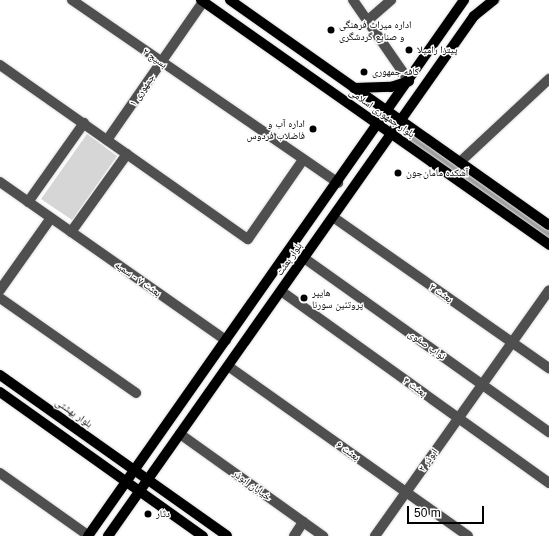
<!DOCTYPE html>
<meta charset="utf-8">
<style>
body{margin:0}
#map{position:relative;width:549px;height:536px;overflow:hidden;background:#fff;font-family:Helvetica,"Noto Naskh Arabic",sans-serif}
div>[style]{position:absolute}
.green>*{inset:0;background:#d6d6d6}
.river>*{height:18px;margin:-9px;padding:0 9px;transform-origin:9px;border-radius:9px;background:#9d9d9d}
.roads{filter:drop-shadow(0 0 1px #dbdbdb) drop-shadow(0 0 1px #dbdbdb)}
.minor>*{height:10px;margin:-5px;padding:0 5px;transform-origin:5px;border-radius:5px;background:#4f4f4f}
.major>*{height:10px;margin:-5px;padding:0 5px;transform-origin:5px;border-radius:5px;background:#000}
.dots>*{width:11px;height:11px;translate:-50% -50%;box-sizing:border-box;border:2px solid #fff;border-radius:50%}
span{translate:-50% -50%;white-space:nowrap;text-align:center;line-height:1.15;-webkit-text-stroke:3px #fff;paint-order:stroke}
.poi-label{font-size:10px;color:#000}
.left{translate:0 -50%;text-align:left}
.right{translate:-100% -50%;text-align:right}
.street-label{font-size:10px;color:#000}
.scale{position:absolute;left:407px;top:506px;width:77px;height:18px;box-sizing:border-box;border:2px solid #000;border-top:0;padding-left:5px;font-size:12px;line-height:14px;white-space:nowrap;color:#000;-webkit-text-stroke:3px #fff;paint-order:stroke}
</style>
<div id="map">
<div class="green">
<div style="clip-path:polygon(87px 134px,117px 156px,72px 220px,41px 199px)"></div>
</div>
<div class="river">
<div style="left:417px;top:143px;width:160px;rotate:34.6deg"></div>
</div>
<div class="roads">
<div class="minor">
<div style="left:72px;top:0;width:323px;rotate:34.5deg"></div>
<div style="left:353px;top:0;width:98px;rotate:55.3deg"></div>
<div style="left:367px;top:21px;width:32px;rotate:-41deg"></div>
<div style="left:0;top:65px;width:303px;rotate:35.1deg"></div>
<div style="left:248px;top:239px;width:96px;rotate:-55.2deg"></div>
<div style="left:107px;top:140px;width:168px;rotate:-55.2deg"></div>
<div style="left:460px;top:162px;width:122px;rotate:-43deg"></div>
<div style="left:0;top:182px;width:276px;rotate:35deg"></div>
<div style="left:28px;top:202px;width:97px;rotate:-54.7deg"></div>
<div style="left:333px;top:217px;width:264px;rotate:35deg"></div>
<div style="left:71px;top:232px;width:96px;rotate:-54.3deg"></div>
<div style="left:304px;top:258px;width:301px;rotate:35.4deg"></div>
<div style="left:0;top:290px;width:88px;rotate:-54.7deg"></div>
<div style="left:281px;top:291px;width:330px;rotate:35.6deg"></div>
<div style="left:0;top:298px;width:166px;rotate:34.9deg"></div>
<div style="left:228px;top:366px;width:294px;rotate:35.3deg"></div>
<div style="left:180px;top:434px;width:176px;rotate:35.5deg"></div>
<div style="left:0;top:473px;width:109px;rotate:35.3deg"></div>
<div style="left:294px;top:536px;width:17px;rotate:-57deg"></div>
<div style="left:375px;top:536px;width:301px;rotate:-54.7deg"></div>
</div>
<div class="major">
<div style="left:201px;top:0;width:426px;rotate:35.1deg"></div>
<div style="left:230px;top:0;width:390px;rotate:35.2deg"></div>
<div style="left:354px;top:88px;width:37px;rotate:-2deg"></div>
<div style="left:391px;top:87px;width:19px;rotate:-18deg"></div>
<div style="left:0;top:375px;width:278px;rotate:35.3deg"></div>
<div style="left:0;top:392px;width:249px;rotate:35.4deg"></div>
<div style="left:88px;top:536px;width:655px;rotate:-54.95deg"></div>
<div style="left:108px;top:536px;width:636px;rotate:-54.86deg"></div>
<div style="left:474px;top:16px;width:26px;rotate:-39deg"></div>
</div>
</div>
<div class="dots">
<div style="left:331px;top:30px;background:#000"></div>
<div style="left:409px;top:50px;background:#000"></div>
<div style="left:364px;top:72px;background:#000"></div>
<div style="left:313px;top:129px;background:#000"></div>
<div style="left:398px;top:173px;background:#000"></div>
<div style="left:304px;top:298px;background:#000"></div>
<div style="left:148px;top:514px;background:#000"></div>
</div>
<div class="poi-label">
<span class="left" style="left:339px;top:30px">اداره میراث فرهنگی<br>و صنایع گردشگری</span>
<span class="left" style="left:417px;top:50px">پیتزا رامیلا</span>
<span class="left" style="left:372px;top:72px">کافه جمهوری</span>
<span class="right" style="left:305px;top:129px">اداره آب و<br>فاضلاب فردوس</span>
<span class="left" style="left:406px;top:173px">آشکده مامان‌جون</span>
<span class="left" style="left:312px;top:298px">هایپر<br>پروتئین سورنا</span>
<span class="left" style="left:156px;top:514px">دثار</span>
</div>
<div class="street-label">
<span style="left:155px;top:58px;rotate:35deg">بسیج ۲</span>
<span style="left:142px;top:90px;rotate:-55deg">جمهوری ۱</span>
<span style="left:382px;top:113px;rotate:35deg">بلوار جمهوری اسلامی</span>
<span style="left:289px;top:259px;rotate:-55deg">بلوار بعثت</span>
<span style="left:138px;top:279px;rotate:35deg">بعثت ۷ - سمیه</span>
<span style="left:441px;top:293px;rotate:35deg">بعثت ۲</span>
<span style="left:427px;top:345px;rotate:35deg">نواب صفوی</span>
<span style="left:415px;top:387px;rotate:36deg">بعثت ۴</span>
<span style="left:74px;top:413px;rotate:35deg">بلوار بهشتی</span>
<span style="left:348px;top:451px;rotate:35deg">بعثت ۶</span>
<span style="left:428px;top:460px;rotate:-55deg">ابوذر ۲</span>
<span style="left:252px;top:485px;rotate:36deg">خیابان ابوذر</span>
</div>
<div class="scale">50 m</div>
</div>
